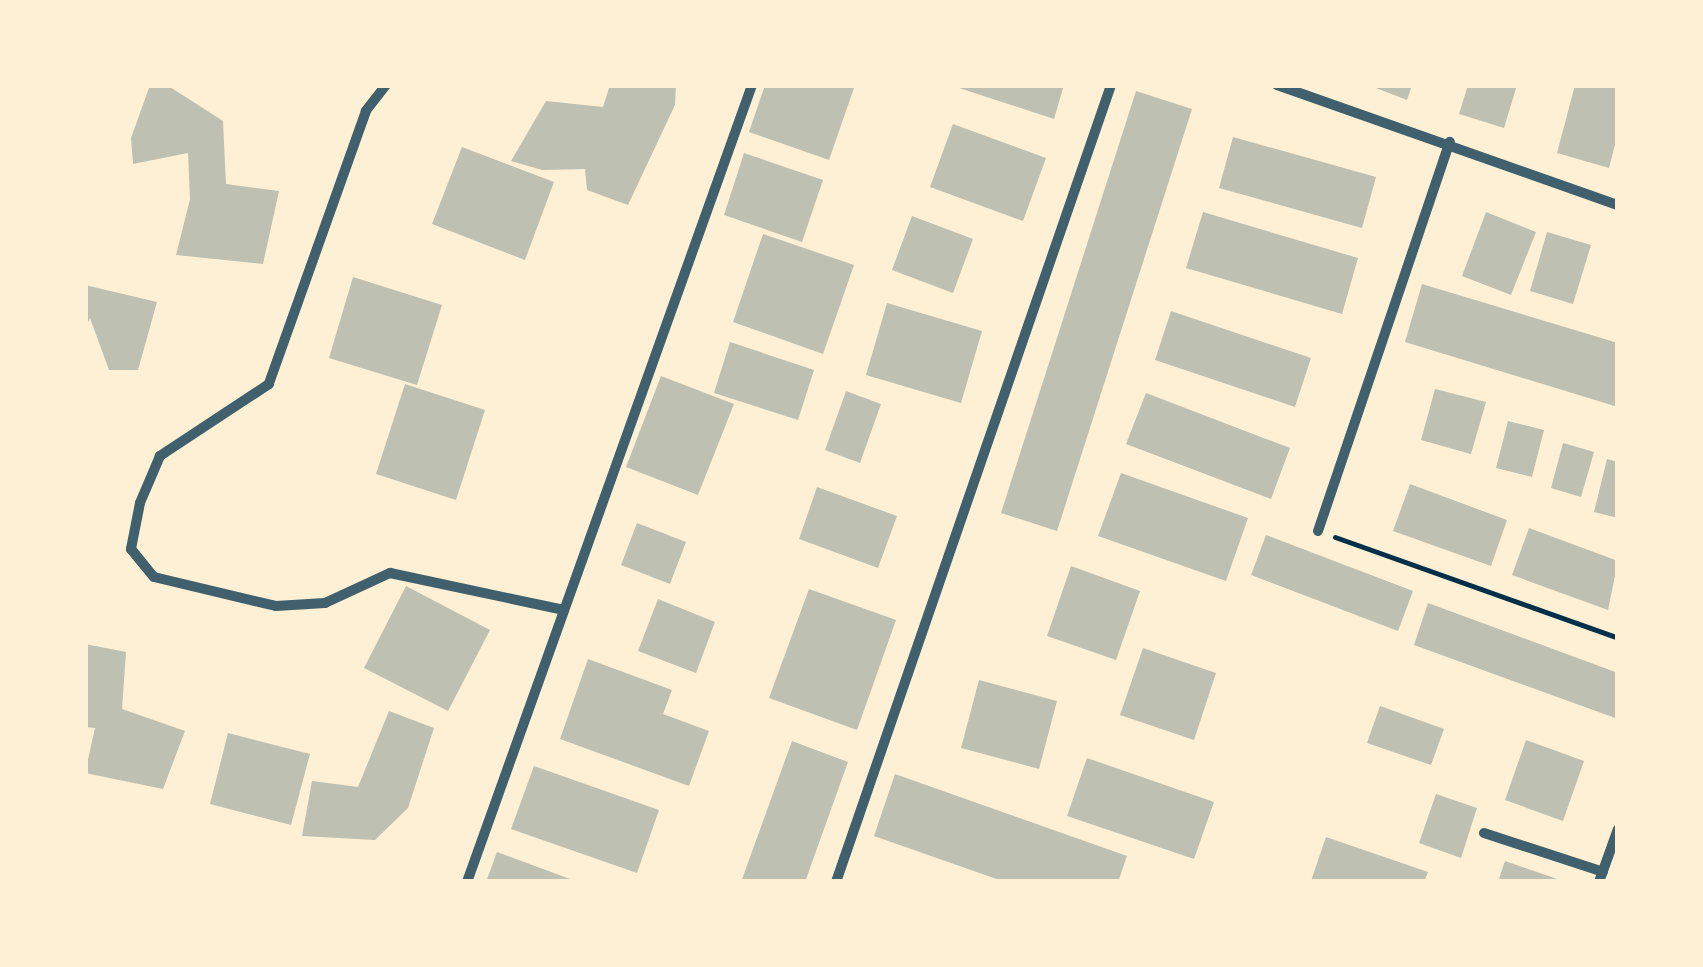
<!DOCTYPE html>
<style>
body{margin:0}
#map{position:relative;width:1703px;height:967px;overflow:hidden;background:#fdf0d5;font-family:"Alegreya Sans",sans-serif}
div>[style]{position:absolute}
.building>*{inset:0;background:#bec0b2}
.path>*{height:5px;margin:-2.5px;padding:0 2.5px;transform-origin:2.5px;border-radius:2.5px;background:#003049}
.minor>*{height:10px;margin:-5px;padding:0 5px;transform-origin:5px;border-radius:5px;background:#3f606c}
span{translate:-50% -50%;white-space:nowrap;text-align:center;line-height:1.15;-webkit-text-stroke:10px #fdf0d5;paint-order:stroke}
.frame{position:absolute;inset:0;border:88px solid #fdf0d5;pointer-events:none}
</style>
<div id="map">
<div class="building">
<div style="clip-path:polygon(150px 85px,167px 85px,223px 121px,226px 184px,279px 191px,263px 264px,176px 255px,190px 199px,188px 153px,133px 164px,131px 138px)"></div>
<div style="clip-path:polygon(610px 85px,676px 85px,675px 105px,628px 205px,587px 190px,585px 169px,542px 170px,511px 161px,546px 101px,603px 107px)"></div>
<div style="clip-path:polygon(765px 85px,855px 85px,829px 160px,749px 132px)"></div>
<div style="clip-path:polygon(950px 85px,1064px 85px,1054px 119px)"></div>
<div style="clip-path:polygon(1368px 85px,1412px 85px,1407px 100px)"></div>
<div style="clip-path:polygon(1468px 85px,1517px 85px,1504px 128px,1459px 114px)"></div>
<div style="clip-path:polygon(1575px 85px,1618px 85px,1618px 133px,1609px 168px,1557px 153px)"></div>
<div style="clip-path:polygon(1136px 91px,1192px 109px,1057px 531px,1001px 513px)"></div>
<div style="clip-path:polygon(953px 124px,1046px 158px,1023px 221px,930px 187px)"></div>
<div style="clip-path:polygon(1233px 137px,1376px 177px,1362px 228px,1219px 188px)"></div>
<div style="clip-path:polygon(462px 147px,554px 182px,525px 260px,432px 224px)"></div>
<div style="clip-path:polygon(744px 153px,823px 180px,802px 242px,724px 215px)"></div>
<div style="clip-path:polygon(1203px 212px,1358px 258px,1342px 314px,1186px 268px)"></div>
<div style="clip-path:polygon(1486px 212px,1536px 232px,1511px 295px,1462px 276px)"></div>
<div style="clip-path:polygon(912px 216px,973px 239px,953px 293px,892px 270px)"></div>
<div style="clip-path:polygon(1547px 232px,1591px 245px,1573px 304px,1530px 291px)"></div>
<div style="clip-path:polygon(763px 234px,854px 265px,823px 354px,733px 322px)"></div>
<div style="clip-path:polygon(353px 277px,442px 305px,417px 385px,329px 358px)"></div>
<div style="clip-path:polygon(1422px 284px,1618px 343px,1618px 407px,1405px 342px)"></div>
<div style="clip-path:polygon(85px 285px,157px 302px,138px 370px,109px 370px,90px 318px,85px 329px)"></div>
<div style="clip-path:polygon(887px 303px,982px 331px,961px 403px,866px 375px)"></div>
<div style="clip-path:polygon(1171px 311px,1311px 358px,1295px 407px,1155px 360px)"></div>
<div style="clip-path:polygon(730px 342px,814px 370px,798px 420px,714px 393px)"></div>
<div style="clip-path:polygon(661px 376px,734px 404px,698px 495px,626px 467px)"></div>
<div style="clip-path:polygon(405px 384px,485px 410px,456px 500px,376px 474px)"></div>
<div style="clip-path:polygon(1435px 389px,1486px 402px,1471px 454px,1421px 440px)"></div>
<div style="clip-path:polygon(846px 391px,881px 404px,860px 463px,825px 450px)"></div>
<div style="clip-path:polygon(1146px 393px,1290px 448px,1271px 499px,1126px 444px)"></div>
<div style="clip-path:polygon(1508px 421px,1544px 430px,1532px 477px,1496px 468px)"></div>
<div style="clip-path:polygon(1563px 443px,1594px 452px,1581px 497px,1551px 488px)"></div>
<div style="clip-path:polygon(1607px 459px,1618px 462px,1618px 518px,1594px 512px)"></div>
<div style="clip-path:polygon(1121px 473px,1248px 518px,1226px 581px,1098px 536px)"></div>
<div style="clip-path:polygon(1410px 484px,1507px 520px,1491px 566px,1393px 531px)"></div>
<div style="clip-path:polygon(817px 487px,897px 516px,878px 568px,799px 539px)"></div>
<div style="clip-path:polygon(637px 523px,686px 542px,670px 584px,621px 565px)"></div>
<div style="clip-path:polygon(1529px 528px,1618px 561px,1608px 610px,1512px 575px)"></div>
<div style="clip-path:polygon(1266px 535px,1413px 591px,1398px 631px,1251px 575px)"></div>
<div style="clip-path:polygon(1071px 566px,1140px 591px,1116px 660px,1047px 636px)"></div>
<div style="clip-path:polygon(406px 586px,490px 630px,448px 711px,364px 668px)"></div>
<div style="clip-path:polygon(809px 589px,896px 620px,857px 730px,769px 698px)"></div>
<div style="clip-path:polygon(658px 599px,715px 622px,696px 673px,638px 651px)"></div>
<div style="clip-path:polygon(1428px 603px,1618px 673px,1618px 719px,1414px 645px)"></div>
<div style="clip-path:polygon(85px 644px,126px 652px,122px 709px,185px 731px,163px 789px,85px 773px,95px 728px,85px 727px)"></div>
<div style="clip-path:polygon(1143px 648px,1216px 673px,1194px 740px,1120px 715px)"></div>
<div style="clip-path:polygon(588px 659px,672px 690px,663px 714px,709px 731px,689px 786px,560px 739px)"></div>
<div style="clip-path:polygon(979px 680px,1057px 701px,1039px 769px,961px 748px)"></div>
<div style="clip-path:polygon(1380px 706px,1444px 729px,1431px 765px,1367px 743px)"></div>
<div style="clip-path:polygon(389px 711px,434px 728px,408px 808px,375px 840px,302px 836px,312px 781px,358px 787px)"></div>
<div style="clip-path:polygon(228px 733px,310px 754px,291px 825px,210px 804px)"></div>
<div style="clip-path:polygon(1526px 740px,1584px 761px,1563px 821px,1505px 800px)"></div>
<div style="clip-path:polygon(792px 741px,848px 762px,805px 882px,741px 882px)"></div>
<div style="clip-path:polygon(1087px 758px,1214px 802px,1194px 859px,1067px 816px)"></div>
<div style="clip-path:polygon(534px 766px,659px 810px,637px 873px,511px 829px)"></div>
<div style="clip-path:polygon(895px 774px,1127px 856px,1118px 882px,1005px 882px,874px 836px)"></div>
<div style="clip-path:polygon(1436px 794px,1477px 808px,1461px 858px,1419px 843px)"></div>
<div style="clip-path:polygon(1326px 837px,1428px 872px,1424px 882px,1311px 881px)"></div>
<div style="clip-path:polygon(497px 852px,578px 882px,486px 882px)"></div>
<div style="clip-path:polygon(1505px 861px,1563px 881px,1563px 882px,1498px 882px)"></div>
</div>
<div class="path">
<div style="left:1335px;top:537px;width:300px;rotate:19.6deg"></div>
</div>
<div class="minor">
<div style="left:386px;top:85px;width:33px;rotate:128deg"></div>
<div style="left:366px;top:111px;width:290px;rotate:109.6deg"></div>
<div style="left:269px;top:384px;width:131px;rotate:146.6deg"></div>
<div style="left:160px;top:456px;width:51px;rotate:113.1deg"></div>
<div style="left:140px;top:503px;width:47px;rotate:101.1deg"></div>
<div style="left:131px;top:549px;width:36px;rotate:51deg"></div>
<div style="left:154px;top:577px;width:125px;rotate:13.4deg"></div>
<div style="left:276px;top:606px;width:49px;rotate:-3.5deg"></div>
<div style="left:325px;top:603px;width:72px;rotate:-24.8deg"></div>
<div style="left:390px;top:573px;width:178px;rotate:12deg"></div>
<div style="left:1277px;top:85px;width:361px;rotate:19.4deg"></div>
<div style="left:1318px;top:531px;width:411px;rotate:-71.3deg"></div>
<div style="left:1484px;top:833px;width:125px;rotate:18.1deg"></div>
<div style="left:467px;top:882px;width:846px;rotate:-70.32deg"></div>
<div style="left:836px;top:882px;width:843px;rotate:-70.96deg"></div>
<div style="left:1599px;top:882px;width:56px;rotate:-70.3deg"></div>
</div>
<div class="frame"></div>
</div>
